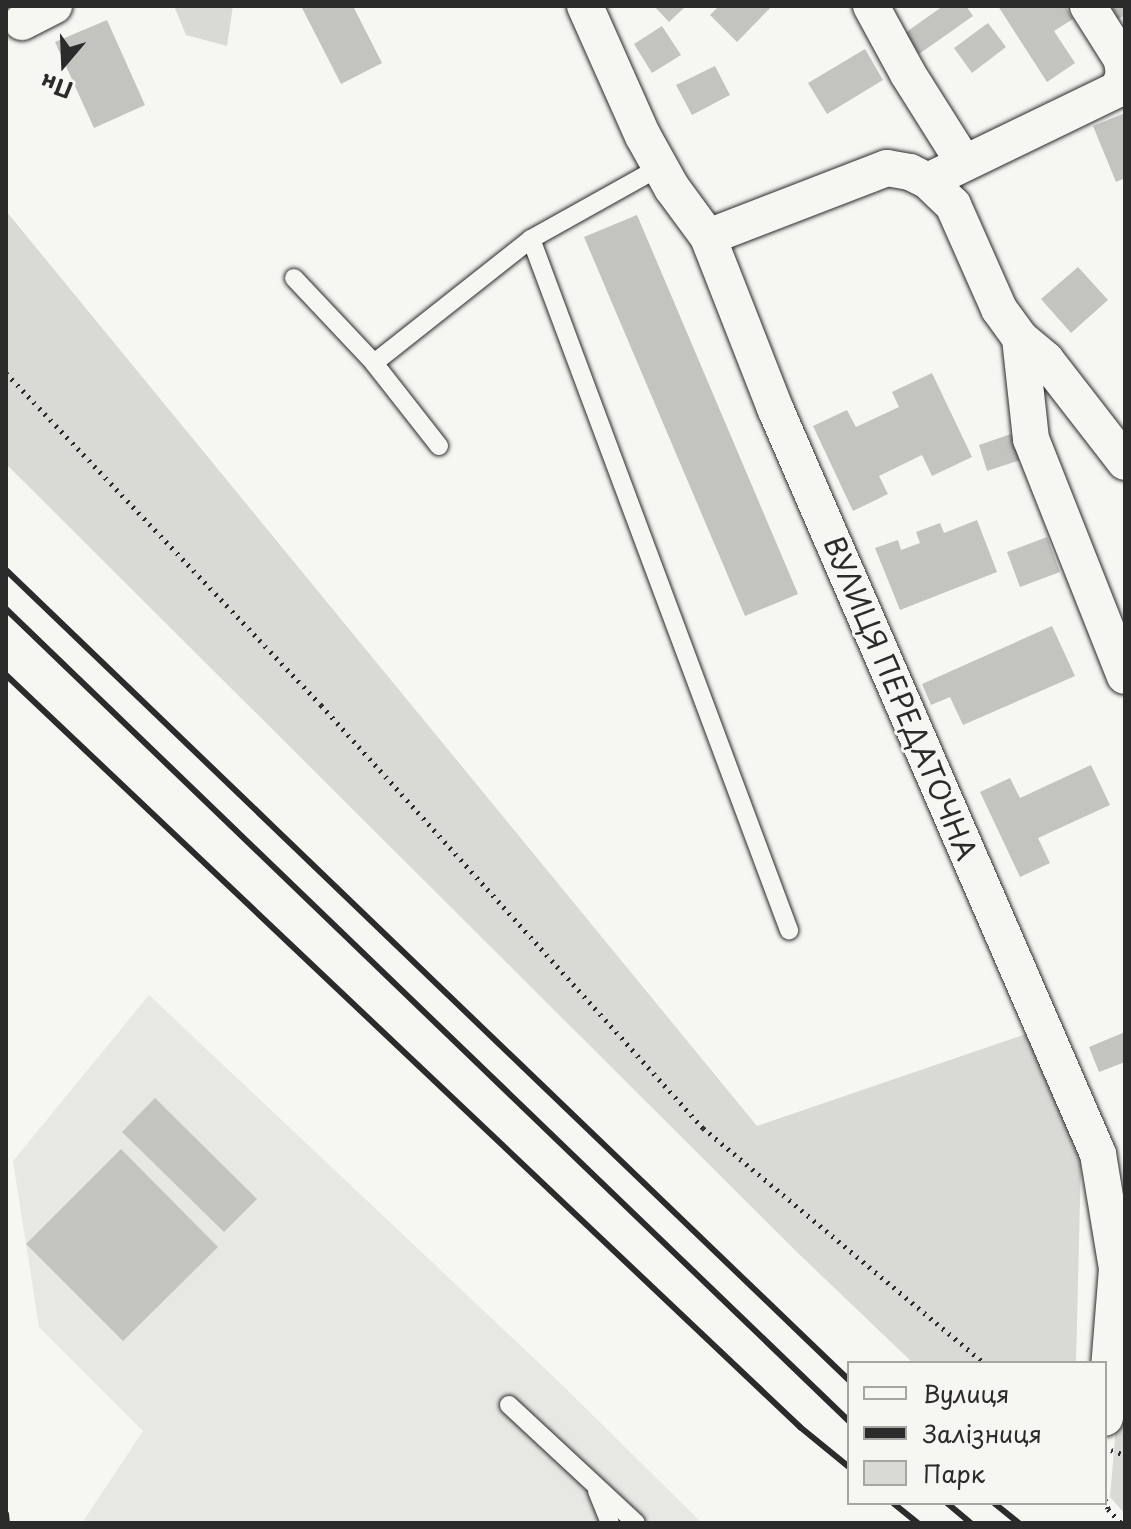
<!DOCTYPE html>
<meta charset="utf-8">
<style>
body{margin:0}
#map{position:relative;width:1131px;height:1529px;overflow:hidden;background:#f6f6f2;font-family:"Playpen Sans",sans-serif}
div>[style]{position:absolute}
.built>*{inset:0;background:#e7e7e3}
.green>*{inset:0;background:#d9d9d5}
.building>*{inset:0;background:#c3c3c0}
.path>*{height:5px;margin-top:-2.5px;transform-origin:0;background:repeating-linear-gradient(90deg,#2b2b2b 0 2px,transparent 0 8px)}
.roads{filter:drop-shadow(0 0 2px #2b2b2b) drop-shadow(0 0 2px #2b2b2b)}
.service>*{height:18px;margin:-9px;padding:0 9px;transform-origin:9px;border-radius:9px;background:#f6f6f2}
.minor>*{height:36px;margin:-18px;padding:0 18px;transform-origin:18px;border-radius:18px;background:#f6f6f2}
.rail>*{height:6px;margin:-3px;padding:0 3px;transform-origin:3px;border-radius:3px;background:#2b2b2b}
span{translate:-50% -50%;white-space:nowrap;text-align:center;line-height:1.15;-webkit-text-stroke:6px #f6f6f2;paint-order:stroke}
.street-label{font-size:28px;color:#2b2b2b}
.frame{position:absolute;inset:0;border:8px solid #2b2b2b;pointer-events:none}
.legend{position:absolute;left:847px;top:1361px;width:260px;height:144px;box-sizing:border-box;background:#f6f6f2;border:2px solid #a5a5a2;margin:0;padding:10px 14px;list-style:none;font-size:24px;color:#2b2b2b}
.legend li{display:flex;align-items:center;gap:16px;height:40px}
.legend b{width:40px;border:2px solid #a5a5a2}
.north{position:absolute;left:24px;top:24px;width:80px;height:80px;-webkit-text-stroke:6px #f6f6f2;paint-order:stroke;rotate:199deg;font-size:22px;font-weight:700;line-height:32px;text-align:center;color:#2b2b2b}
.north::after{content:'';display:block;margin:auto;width:28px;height:36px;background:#2b2b2b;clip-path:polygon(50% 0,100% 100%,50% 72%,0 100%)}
</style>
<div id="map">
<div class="built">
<div style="clip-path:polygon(149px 995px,557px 1380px,702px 1523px,82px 1523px,143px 1431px,39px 1327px,13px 1161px)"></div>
</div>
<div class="green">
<div style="clip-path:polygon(174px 6px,233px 6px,227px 46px,186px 35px)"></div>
<div style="clip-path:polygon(6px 211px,757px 1126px,1029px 1033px,1081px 1160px,1076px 1363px,913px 1363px,800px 1255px,6px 464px)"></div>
<div style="clip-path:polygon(1124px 1333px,1125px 1334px,1125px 1514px,1110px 1497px)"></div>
</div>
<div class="building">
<div style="clip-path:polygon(301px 6px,353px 6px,382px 63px,341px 84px)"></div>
<div style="clip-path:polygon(654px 6px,686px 6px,669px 22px)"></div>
<div style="clip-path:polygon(719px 6px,772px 6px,737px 42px,710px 15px)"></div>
<div style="clip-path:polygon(943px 6px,966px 6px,973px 16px,919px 54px,905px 33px)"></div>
<div style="clip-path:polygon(998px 6px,1065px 6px,1073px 19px,1054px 31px,1075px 63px,1047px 82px)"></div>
<div style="clip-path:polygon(1111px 6px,1125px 6px,1125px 15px,1118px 19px)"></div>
<div style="clip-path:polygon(107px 20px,145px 105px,94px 128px,55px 42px)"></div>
<div style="clip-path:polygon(988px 23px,1006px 47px,972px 73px,954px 48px)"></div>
<div style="clip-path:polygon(662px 26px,681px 55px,652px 73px,634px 44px)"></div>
<div style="clip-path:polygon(865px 49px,883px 80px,827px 114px,808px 83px)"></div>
<div style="clip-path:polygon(715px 66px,730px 95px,692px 115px,676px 85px)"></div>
<div style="clip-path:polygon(1125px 113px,1125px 178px,1116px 182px,1093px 126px)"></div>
<div style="clip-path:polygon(637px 215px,798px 594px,745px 616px,584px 237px)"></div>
<div style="clip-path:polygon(1078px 267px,1108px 300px,1071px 333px,1041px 299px)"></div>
<div style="clip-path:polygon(932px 373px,972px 457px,932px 476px,922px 455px,879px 476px,888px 494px,853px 511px,813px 426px,847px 410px,856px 427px,899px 407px,892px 392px)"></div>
<div style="clip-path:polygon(1011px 434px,1020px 460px,987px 471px,979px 445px)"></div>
<div style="clip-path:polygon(977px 520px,997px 572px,900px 610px,875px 548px,898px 540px,901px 550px,920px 543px,916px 532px,940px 523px,944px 533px)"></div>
<div style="clip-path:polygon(1047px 537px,1060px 572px,1020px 587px,1007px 552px)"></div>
<div style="clip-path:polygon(1052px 626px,1075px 676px,963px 725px,950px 697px,931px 705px,922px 684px)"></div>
<div style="clip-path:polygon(1091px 765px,1110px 805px,1038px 838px,1050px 863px,1020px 877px,980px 792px,1010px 778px,1020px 798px)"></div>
<div style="clip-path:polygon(1125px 1032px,1125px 1062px,1099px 1072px,1089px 1047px)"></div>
<div style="clip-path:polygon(155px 1098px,257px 1199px,224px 1232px,122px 1132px)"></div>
<div style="clip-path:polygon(121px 1149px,218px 1247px,123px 1341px,26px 1244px)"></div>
</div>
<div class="path">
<div style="left:6px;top:373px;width:458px;rotate:46.5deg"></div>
<div style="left:321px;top:705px;width:570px;rotate:47.92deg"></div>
<div style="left:703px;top:1128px;width:366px;rotate:39.9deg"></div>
<div style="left:1111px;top:1450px;width:15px;rotate:20deg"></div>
<div style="left:1105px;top:1499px;width:10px;rotate:73deg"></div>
<div style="left:1108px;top:1509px;width:19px;rotate:47deg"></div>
</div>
<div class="roads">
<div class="service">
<div style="left:660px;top:167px;width:148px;rotate:150.8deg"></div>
<div style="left:531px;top:239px;width:738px;rotate:69.53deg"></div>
<div style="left:294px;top:278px;width:117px;rotate:46.7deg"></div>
<div style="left:439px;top:446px;width:105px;rotate:-128.1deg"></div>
<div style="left:374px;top:363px;width:200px;rotate:-38.3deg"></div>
<div style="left:509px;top:1405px;width:173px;rotate:42.9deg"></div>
<div style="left:597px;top:1491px;width:35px;rotate:68deg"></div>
</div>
<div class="minor">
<div style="left:585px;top:6px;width:142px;rotate:66deg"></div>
<div style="left:643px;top:136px;width:60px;rotate:60.9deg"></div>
<div style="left:672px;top:188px;width:61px;rotate:53.7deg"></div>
<div style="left:708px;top:237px;width:184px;rotate:68.6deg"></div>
<div style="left:775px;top:408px;width:813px;rotate:66.59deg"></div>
<div style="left:1098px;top:1154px;width:117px;rotate:80.6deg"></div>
<div style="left:1117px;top:1269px;width:149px;rotate:94.6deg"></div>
<div style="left:871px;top:6px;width:77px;rotate:61.4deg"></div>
<div style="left:908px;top:74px;width:105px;rotate:57.8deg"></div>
<div style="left:22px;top:22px;width:36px;rotate:-27deg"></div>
<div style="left:928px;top:181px;width:211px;rotate:-25.8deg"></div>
<div style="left:1118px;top:89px;width:15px;rotate:-67deg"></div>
<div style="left:1124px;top:75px;width:15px;rotate:-98deg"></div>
<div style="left:1122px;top:60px;width:64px;rotate:-122.2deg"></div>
<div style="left:708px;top:237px;width:192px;rotate:-21.1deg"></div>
<div style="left:887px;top:168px;width:23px;rotate:10deg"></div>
<div style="left:910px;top:172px;width:20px;rotate:27deg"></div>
<div style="left:928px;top:181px;width:35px;rotate:44deg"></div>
<div style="left:953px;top:205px;width:114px;rotate:66.1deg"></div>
<div style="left:999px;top:309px;width:36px;rotate:54deg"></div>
<div style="left:1020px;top:338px;width:34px;rotate:40deg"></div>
<div style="left:1046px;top:360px;width:129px;rotate:52.2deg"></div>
<div style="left:1020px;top:338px;width:102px;rotate:83.8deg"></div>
<div style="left:1031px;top:439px;width:255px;rotate:68.4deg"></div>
</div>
</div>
<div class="rail">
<div style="left:6px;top:570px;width:1169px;rotate:43.86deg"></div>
<div style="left:6px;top:609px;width:1170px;rotate:43.93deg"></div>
<div style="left:6px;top:675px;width:1094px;rotate:43.44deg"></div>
<div style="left:800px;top:1427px;width:63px;rotate:39.2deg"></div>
<div style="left:893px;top:1503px;width:32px;rotate:39deg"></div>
<div style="left:947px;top:1503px;width:31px;rotate:40deg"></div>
<div style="left:994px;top:1503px;width:32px;rotate:39deg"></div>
<div style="left:6px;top:1514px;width:9px;rotate:84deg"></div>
</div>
<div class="street-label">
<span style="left:901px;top:698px;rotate:67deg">ВУЛИЦЯ ПЕРЕДАТОЧНА</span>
</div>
<div class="frame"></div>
<ul class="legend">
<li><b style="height:10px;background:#f6f6f2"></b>Вулиця</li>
<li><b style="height:10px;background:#2b2b2b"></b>Залізниця</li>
<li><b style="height:22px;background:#d9d9d5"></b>Парк</li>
</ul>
<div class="north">Пн</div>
</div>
